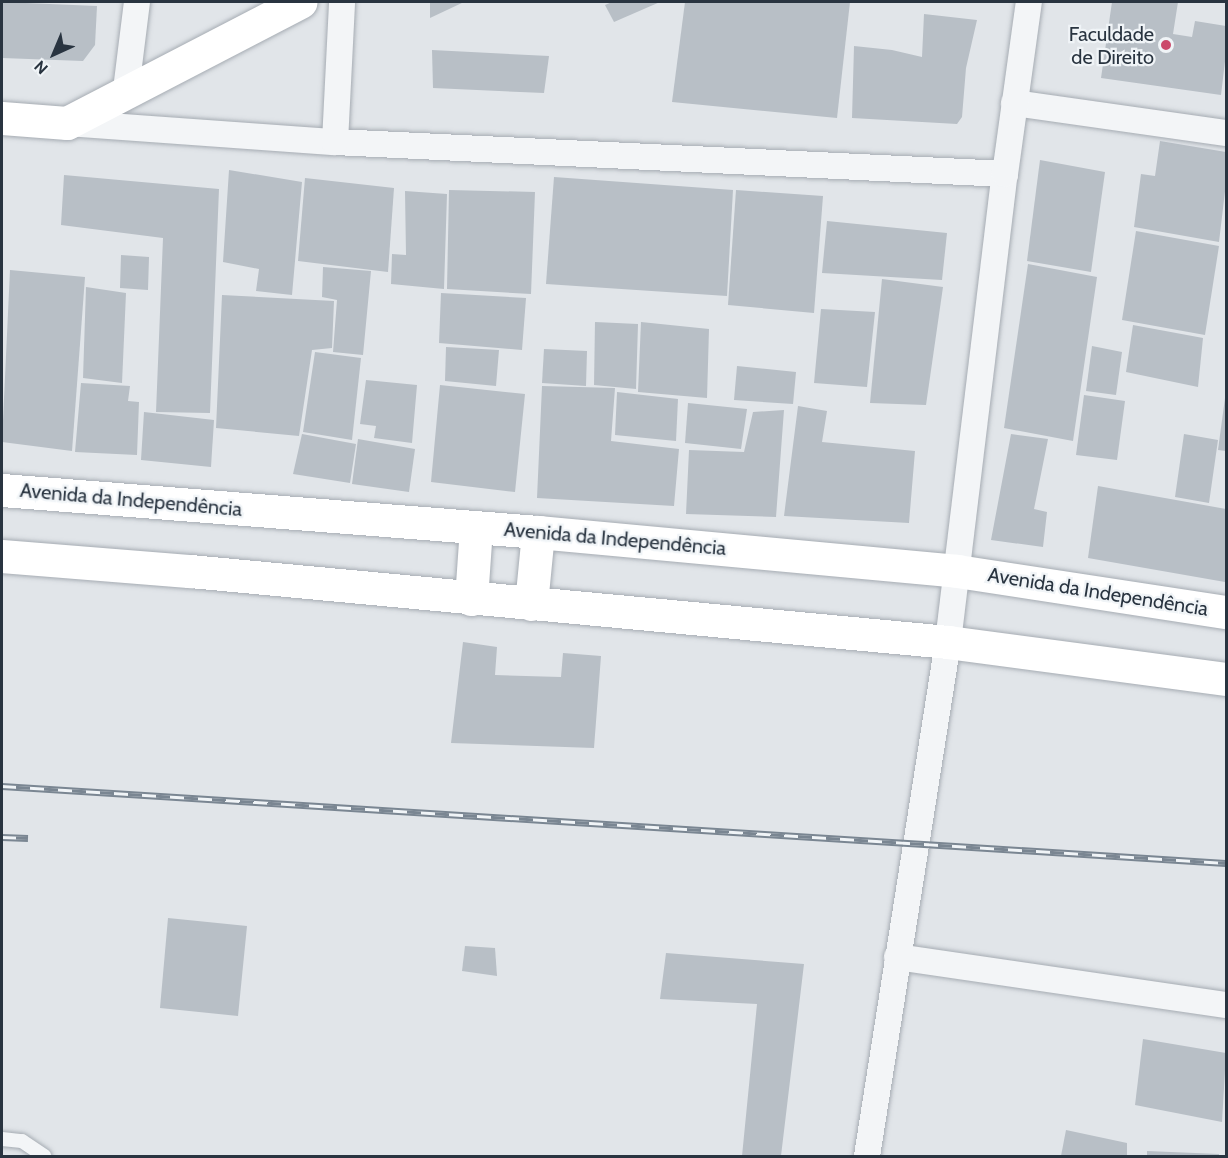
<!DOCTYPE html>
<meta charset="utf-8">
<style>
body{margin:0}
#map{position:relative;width:1228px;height:1158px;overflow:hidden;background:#e1e5e9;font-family:Cabin,sans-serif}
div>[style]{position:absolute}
.building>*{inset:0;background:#b8bfc6}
.roads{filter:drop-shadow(0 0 2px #a6acb3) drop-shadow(0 0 2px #a6acb3)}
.service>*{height:14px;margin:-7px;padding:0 7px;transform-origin:7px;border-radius:7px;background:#f3f5f7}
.minor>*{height:26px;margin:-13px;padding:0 13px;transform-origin:13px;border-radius:13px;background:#f3f5f7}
.secondary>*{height:33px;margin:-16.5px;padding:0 16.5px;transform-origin:16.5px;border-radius:16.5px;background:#fff}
.primary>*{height:33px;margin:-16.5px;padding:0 16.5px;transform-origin:16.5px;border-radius:16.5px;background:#fff}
.rail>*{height:7px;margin-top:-3.5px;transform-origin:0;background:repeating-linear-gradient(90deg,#f0f4f7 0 14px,#7a8692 0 28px);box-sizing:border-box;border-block:2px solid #7a8692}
.dots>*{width:16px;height:16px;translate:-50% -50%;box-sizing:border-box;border:3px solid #f0f4f7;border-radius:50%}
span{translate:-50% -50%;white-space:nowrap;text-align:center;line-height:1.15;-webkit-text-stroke:4.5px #f0f4f7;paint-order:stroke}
.poi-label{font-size:20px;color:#293440}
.right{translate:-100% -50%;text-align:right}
.street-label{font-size:20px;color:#293440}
.frame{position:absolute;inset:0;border:3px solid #293440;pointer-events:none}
.north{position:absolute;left:24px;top:24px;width:60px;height:60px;-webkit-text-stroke:4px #f0f4f7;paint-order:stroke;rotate:224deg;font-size:16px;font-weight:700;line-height:24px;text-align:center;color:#293440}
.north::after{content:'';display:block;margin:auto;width:21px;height:27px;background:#293440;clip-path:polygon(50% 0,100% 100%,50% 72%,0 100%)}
</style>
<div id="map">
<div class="building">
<div style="clip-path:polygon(2px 2px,97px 6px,95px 45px,83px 61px,2px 58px)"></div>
<div style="clip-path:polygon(430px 2px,464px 2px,430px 18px)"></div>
<div style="clip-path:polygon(612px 2px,660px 2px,614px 22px,605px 5px)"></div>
<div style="clip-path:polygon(685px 2px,850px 2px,837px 118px,672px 102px)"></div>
<div style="clip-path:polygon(1112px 2px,1178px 2px,1173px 34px,1192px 37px,1195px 21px,1226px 26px,1226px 53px,1221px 95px,1101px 78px)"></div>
<div style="clip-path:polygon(924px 14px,977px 20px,966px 68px,962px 117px,957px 124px,852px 118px,854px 46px,892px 50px,922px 57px)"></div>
<div style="clip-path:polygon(432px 50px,549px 56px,544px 93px,433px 88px)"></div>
<div style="clip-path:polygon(1160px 141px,1226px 152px,1226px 183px,1219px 242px,1134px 227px,1141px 174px,1155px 176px)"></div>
<div style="clip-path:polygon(1040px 160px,1105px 172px,1091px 272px,1027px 261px)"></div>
<div style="clip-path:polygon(229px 170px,302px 182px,292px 295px,256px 291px,259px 269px,223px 262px)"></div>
<div style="clip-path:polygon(64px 175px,219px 189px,210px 413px,156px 412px,163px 238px,61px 225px)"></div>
<div style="clip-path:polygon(554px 177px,733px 190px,727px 296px,546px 284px)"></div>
<div style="clip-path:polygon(305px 178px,394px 188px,388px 272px,298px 261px)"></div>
<div style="clip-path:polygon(449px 190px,535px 192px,531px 294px,447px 289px)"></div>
<div style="clip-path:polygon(736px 190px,823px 196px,814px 313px,728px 305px)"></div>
<div style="clip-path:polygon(405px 191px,447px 194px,444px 289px,391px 284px,392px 254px,406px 255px)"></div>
<div style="clip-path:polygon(827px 221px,947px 233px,942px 280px,822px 273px)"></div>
<div style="clip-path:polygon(1136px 231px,1219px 246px,1205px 335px,1122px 320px)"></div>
<div style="clip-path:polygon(121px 255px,149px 257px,148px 290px,120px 288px)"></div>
<div style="clip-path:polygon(1028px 264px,1097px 277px,1073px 441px,1004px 428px)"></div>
<div style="clip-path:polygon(323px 267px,371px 271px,363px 355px,333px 352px,337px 300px,322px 297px)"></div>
<div style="clip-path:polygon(10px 270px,85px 277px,72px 451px,2px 442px)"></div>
<div style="clip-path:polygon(882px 279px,943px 287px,926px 405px,870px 403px)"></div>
<div style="clip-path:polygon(86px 287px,126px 293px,122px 383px,83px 378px)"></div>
<div style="clip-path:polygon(441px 293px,526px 298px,522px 350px,439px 343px)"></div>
<div style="clip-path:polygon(222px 295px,334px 301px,332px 348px,312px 350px,299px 436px,216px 428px)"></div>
<div style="clip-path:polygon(821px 309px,875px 312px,867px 387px,814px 383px)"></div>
<div style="clip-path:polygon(595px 322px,638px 324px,636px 389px,594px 385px)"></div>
<div style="clip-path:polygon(641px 322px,709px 329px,707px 398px,638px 392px)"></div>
<div style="clip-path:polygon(1133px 325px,1203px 338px,1198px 387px,1126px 372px)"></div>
<div style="clip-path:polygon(1092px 346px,1122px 352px,1116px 395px,1086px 391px)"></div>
<div style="clip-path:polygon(446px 347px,499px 350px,496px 386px,445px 381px)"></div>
<div style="clip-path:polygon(544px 349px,587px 351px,586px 386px,542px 383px)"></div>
<div style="clip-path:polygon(315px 352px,361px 358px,352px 440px,303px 432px)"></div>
<div style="clip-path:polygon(737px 366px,796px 372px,793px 404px,734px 400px)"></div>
<div style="clip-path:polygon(366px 380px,417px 385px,412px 443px,374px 438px,376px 426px,360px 424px)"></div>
<div style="clip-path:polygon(81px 383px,130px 386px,128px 401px,139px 402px,137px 455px,75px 452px)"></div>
<div style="clip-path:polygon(440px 385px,525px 394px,515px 492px,431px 482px)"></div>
<div style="clip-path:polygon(542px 386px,615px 388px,611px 441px,679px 449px,674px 506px,537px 498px)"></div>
<div style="clip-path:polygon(617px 392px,678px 399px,676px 441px,615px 435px)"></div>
<div style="clip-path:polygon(1084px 395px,1125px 401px,1117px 460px,1076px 455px)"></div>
<div style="clip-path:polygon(1225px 398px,1226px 398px,1226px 451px,1218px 450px)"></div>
<div style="clip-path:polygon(688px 403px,747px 409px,741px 449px,685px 443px)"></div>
<div style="clip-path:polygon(798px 406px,827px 411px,822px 442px,915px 451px,909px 523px,784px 516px)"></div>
<div style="clip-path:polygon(784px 410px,776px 517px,686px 514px,689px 450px,744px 452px,753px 412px)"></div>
<div style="clip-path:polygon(144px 412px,214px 420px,211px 467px,141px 460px)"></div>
<div style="clip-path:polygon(302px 434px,356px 444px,350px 483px,293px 474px)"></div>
<div style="clip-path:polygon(1011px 434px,1048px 439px,1034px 509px,1047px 512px,1043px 547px,991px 540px)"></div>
<div style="clip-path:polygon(1184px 434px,1218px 440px,1209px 503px,1175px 497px)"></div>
<div style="clip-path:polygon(358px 439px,415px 449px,409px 492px,352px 484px)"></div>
<div style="clip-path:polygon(1098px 486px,1226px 509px,1225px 582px,1088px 558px)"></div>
<div style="clip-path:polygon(463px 642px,497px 647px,495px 675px,561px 677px,563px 653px,601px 656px,594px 748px,451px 743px)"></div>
<div style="clip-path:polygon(168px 918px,247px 926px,238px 1016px,160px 1008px)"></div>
<div style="clip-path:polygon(465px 946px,495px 948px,497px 976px,462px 971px)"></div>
<div style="clip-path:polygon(666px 953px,804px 964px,781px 1156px,742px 1156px,757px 1004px,660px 999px)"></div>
<div style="clip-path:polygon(1143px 1039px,1226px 1053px,1222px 1122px,1135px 1105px)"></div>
<div style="clip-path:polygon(1066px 1130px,1127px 1143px,1127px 1156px,1061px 1156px)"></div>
<div style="clip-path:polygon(1147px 1151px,1219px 1154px,1219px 1156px,1147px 1156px)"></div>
</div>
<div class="roads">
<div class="service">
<div style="left:2px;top:1139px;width:20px;rotate:6deg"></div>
<div style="left:22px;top:1141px;width:27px;rotate:34deg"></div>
</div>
<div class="minor">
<div style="left:126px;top:90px;width:89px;rotate:-82.9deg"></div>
<div style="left:1014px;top:103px;width:214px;rotate:8.1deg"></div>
<div style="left:67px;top:123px;width:269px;rotate:4.1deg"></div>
<div style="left:335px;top:142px;width:671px;rotate:2.73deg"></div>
<div style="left:335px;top:142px;width:140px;rotate:-87.1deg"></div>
<div style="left:897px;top:957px;width:332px;rotate:8.3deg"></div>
<div style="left:867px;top:1156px;width:520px;rotate:-81.04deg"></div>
<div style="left:948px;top:642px;width:471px;rotate:-83.1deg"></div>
<div style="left:1005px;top:174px;width:174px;rotate:-82.1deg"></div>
</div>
<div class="secondary">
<div style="left:2px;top:118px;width:65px;rotate:4.4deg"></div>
<div style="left:67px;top:123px;width:263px;rotate:-27.4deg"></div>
</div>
<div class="primary">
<div style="left:2px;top:490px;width:538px;rotate:4.48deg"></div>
<div style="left:538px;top:532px;width:421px;rotate:5.3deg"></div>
<div style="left:957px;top:571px;width:272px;rotate:8.7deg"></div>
<div style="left:2px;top:556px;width:189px;rotate:4.6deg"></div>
<div style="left:190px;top:571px;width:761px;rotate:5.35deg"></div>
<div style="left:948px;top:642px;width:280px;rotate:7.6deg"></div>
<div style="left:471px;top:599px;width:72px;rotate:-86deg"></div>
<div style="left:531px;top:604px;width:72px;rotate:-84.4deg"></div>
</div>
</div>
<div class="rail">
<div style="left:2px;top:786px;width:1226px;rotate:3.6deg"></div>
<div style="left:2px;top:837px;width:26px;rotate:2deg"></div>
</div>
<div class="dots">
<div style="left:1166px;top:45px;background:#cb496a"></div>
</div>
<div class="poi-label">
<span class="right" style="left:1154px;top:46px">Faculdade<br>de Direito</span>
</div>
<div class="street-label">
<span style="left:131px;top:500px;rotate:5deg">Avenida da Independência</span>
<span style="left:615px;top:539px;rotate:5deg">Avenida da Independência</span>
<span style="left:1098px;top:592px;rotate:9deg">Avenida da Independência</span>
</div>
<div class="frame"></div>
<div class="north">N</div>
</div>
